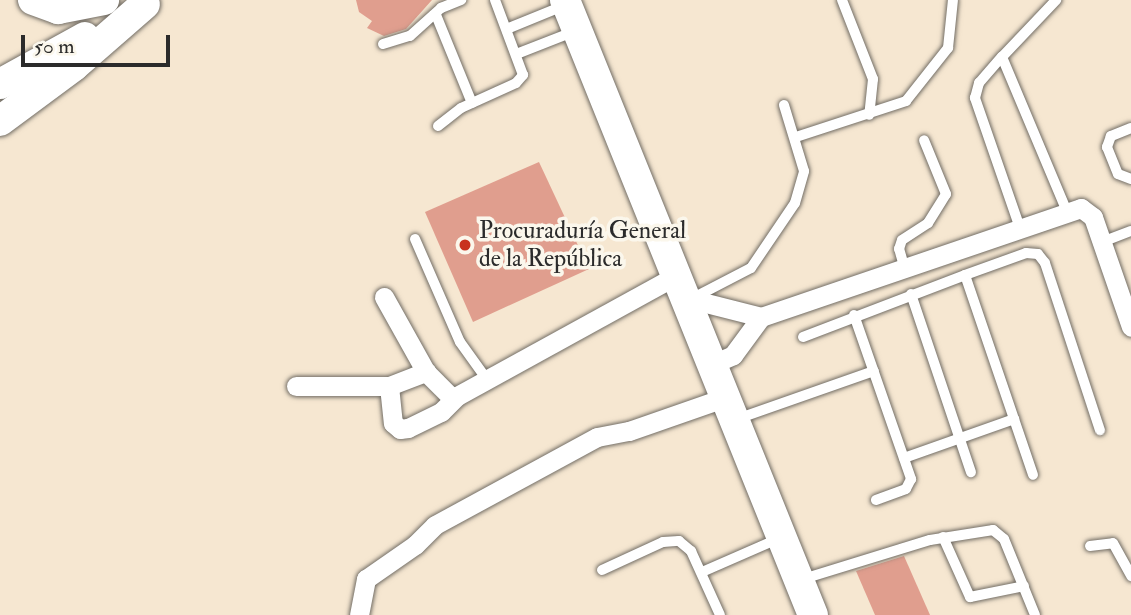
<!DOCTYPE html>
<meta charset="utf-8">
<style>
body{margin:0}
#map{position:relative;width:1131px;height:615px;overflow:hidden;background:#f6e7d1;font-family:"IM FELL Double Pica",serif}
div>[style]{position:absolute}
.building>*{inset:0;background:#e09e8e}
.roads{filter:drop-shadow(0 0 2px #726d65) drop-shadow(0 0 2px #726d65)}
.service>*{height:10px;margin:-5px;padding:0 5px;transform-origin:5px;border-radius:5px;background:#fff}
.minor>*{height:19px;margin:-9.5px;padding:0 9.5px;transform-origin:9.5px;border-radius:9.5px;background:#fff}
.primary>*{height:30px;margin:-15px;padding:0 15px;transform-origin:15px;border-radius:15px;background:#fff}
.dots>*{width:19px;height:19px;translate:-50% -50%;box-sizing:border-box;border:4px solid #fbf7ec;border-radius:50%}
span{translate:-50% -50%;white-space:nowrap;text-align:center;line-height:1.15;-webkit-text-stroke:7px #fbf7ec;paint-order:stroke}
.poi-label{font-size:24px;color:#2b2b2b}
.left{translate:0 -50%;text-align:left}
.scale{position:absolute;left:21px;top:35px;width:149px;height:32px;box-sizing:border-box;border:4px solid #2b2b2b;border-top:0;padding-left:9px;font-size:21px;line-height:24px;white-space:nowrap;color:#2b2b2b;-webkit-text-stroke:5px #fbf7ec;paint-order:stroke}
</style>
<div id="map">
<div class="building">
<div style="clip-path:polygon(356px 0,432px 0,406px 29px,384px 36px,367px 28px,372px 21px,359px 12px)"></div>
<div style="clip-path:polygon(539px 162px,589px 269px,473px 322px,425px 212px)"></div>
<div style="clip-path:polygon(904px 556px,930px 615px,875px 615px,856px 571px)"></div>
</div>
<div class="roads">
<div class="service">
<div style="left:842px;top:0;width:85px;rotate:68.6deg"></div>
<div style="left:873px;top:79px;width:36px;rotate:96deg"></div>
<div style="left:436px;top:15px;width:95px;rotate:67.8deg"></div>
<div style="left:509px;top:28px;width:58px;rotate:-22.2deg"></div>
<div style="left:383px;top:44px;width:28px;rotate:-17deg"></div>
<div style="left:410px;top:36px;width:42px;rotate:-42.1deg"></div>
<div style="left:441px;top:8px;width:22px;rotate:-22deg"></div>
<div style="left:519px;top:53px;width:58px;rotate:-21.3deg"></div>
<div style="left:1002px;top:57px;width:79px;rotate:-46.5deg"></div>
<div style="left:438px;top:126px;width:29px;rotate:-38deg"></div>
<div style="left:461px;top:108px;width:60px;rotate:-24.4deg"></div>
<div style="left:516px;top:83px;width:11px;rotate:-49deg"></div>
<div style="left:523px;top:75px;width:80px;rotate:-110.5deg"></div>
<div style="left:1131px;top:128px;width:22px;rotate:158deg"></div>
<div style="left:1111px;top:136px;width:12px;rotate:110deg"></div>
<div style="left:1107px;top:147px;width:29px;rotate:68deg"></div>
<div style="left:1118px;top:174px;width:14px;rotate:21deg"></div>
<div style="left:796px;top:137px;width:116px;rotate:-18.1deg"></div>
<div style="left:906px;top:101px;width:68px;rotate:-51.6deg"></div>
<div style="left:948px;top:48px;width:48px;rotate:-84.1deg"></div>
<div style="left:1020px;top:228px;width:138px;rotate:-109.1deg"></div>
<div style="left:975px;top:98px;width:16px;rotate:-75deg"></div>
<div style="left:979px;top:83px;width:35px;rotate:-49deg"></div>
<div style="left:1002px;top:57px;width:168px;rotate:67.2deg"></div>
<div style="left:415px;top:239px;width:112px;rotate:66.4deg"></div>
<div style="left:460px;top:342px;width:48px;rotate:54.3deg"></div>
<div style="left:1102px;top:242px;width:31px;rotate:-21deg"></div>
<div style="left:904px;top:266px;width:18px;rotate:-106deg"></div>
<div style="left:899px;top:249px;width:9px;rotate:-72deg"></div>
<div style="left:902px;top:240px;width:31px;rotate:-33deg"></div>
<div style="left:928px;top:223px;width:34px;rotate:-58deg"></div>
<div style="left:946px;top:194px;width:58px;rotate:-112.2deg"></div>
<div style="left:965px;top:275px;width:211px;rotate:71.2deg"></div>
<div style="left:911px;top:294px;width:188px;rotate:71.4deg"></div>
<div style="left:695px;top:297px;width:63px;rotate:-27.4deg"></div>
<div style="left:751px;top:268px;width:78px;rotate:-55.9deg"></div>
<div style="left:795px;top:203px;width:33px;rotate:-74deg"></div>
<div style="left:804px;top:171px;width:69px;rotate:-106.9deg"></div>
<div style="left:854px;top:315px;width:174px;rotate:70.8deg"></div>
<div style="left:911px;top:479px;width:11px;rotate:117deg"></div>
<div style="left:906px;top:489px;width:32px;rotate:160deg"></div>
<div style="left:803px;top:337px;width:173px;rotate:-20.9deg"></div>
<div style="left:965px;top:275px;width:65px;rotate:-19.8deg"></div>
<div style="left:1026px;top:253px;width:12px;rotate:5deg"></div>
<div style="left:1038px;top:254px;width:11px;rotate:52deg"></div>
<div style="left:1045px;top:263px;width:176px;rotate:71.8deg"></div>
<div style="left:737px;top:419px;width:145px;rotate:-19.3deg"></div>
<div style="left:904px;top:458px;width:117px;rotate:-19.5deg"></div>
<div style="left:943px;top:537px;width:66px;rotate:65.8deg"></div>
<div style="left:970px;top:597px;width:55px;rotate:-11.5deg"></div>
<div style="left:1090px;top:546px;width:23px;rotate:-7deg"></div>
<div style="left:1113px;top:543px;width:38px;rotate:61deg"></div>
<div style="left:602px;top:570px;width:67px;rotate:-24.7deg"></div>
<div style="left:663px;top:542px;width:16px;rotate:-4deg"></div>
<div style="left:679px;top:541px;width:16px;rotate:40deg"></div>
<div style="left:691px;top:551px;width:70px;rotate:65.6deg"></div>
<div style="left:702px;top:572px;width:85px;rotate:-23.6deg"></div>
<div style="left:803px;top:579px;width:133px;rotate:-17.1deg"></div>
<div style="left:930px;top:540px;width:64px;rotate:-9deg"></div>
<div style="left:993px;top:530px;width:14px;rotate:39deg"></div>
<div style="left:1004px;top:539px;width:82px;rotate:67.8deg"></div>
</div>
<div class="minor">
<div style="left:384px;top:297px;width:86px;rotate:60.8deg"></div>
<div style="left:426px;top:372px;width:38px;rotate:45deg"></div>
<div style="left:687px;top:307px;width:19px;rotate:-12deg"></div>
<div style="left:706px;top:303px;width:57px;rotate:14.3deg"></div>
<div style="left:710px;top:365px;width:25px;rotate:-23deg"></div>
<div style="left:733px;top:355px;width:47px;rotate:-53.6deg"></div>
<div style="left:761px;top:317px;width:338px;rotate:-18.8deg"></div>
<div style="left:1081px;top:208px;width:15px;rotate:37deg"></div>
<div style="left:1093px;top:217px;width:116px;rotate:70.9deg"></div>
<div style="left:296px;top:386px;width:93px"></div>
<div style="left:389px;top:386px;width:40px;rotate:-21deg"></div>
<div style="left:389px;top:386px;width:37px;rotate:84deg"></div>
<div style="left:393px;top:423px;width:9px;rotate:41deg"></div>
<div style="left:400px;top:429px;width:8px;rotate:-7deg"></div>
<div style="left:408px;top:428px;width:37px;rotate:-26deg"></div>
<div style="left:441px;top:412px;width:23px;rotate:-45deg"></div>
<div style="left:457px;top:396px;width:249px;rotate:-28.8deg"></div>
<div style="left:359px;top:615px;width:37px;rotate:-79deg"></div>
<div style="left:366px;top:579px;width:60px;rotate:-34.8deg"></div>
<div style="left:415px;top:545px;width:28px;rotate:-45deg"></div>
<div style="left:435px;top:525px;width:184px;rotate:-28.5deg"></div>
<div style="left:597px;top:437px;width:33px;rotate:-11deg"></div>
<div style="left:629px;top:431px;width:101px;rotate:-19.2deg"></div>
</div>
<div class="primary">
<div style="left:33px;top:0;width:27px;rotate:20deg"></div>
<div style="left:58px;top:9px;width:47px;rotate:-11.1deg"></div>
<div style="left:565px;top:0;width:663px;rotate:68.04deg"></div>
<div style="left:0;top:84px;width:97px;rotate:-28.9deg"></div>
<div style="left:0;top:121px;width:92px;rotate:-36.6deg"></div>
<div style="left:74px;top:66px;width:94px;rotate:-41.1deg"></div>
</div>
</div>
<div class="dots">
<div style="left:465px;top:245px;background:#c8321e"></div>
</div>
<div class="poi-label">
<span class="left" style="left:479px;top:245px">Procuraduría General<br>de la República</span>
</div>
<div class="scale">50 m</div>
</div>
